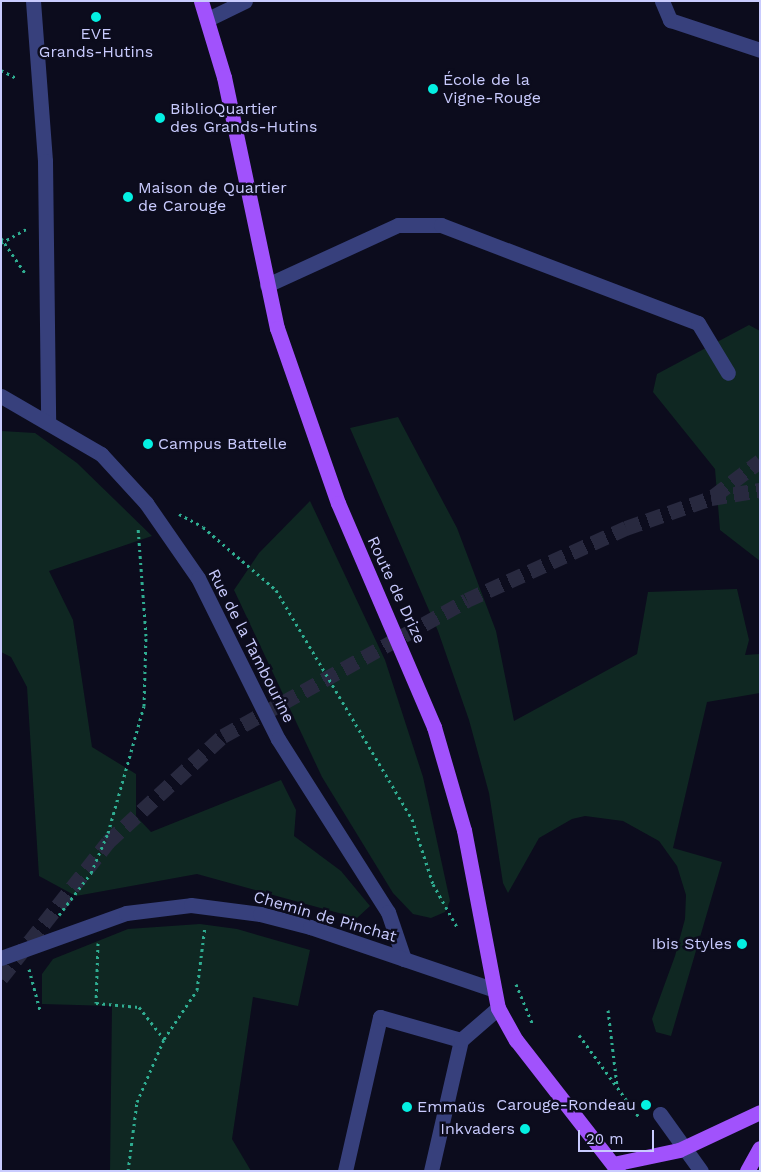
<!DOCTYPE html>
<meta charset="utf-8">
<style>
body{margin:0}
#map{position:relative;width:761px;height:1172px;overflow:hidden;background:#0c0c1d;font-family:"Work Sans",sans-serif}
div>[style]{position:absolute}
.green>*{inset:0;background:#0f2722}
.major-tunnel>*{height:15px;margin-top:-7.5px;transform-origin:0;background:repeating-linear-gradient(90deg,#28293f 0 15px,transparent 0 23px)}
.path>*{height:3px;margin-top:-1.5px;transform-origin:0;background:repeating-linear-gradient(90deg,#2fad91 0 2.5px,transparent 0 6.5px)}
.minor>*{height:15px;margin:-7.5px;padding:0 7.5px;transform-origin:7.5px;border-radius:7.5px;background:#37407c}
.major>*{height:15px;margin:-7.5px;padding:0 7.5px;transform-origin:7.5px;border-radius:7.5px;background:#a152fc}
.dots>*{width:14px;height:14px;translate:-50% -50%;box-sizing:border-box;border:2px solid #0c0c1d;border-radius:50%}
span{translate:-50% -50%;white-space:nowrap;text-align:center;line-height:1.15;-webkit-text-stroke:5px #0c0c1d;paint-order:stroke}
.poi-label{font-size:16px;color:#c9cbfe}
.left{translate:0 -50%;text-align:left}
.right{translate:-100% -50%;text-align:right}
.street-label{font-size:16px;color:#c9cbfe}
.frame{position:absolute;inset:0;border:2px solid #c9cbfe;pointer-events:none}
.scale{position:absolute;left:578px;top:1130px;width:76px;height:22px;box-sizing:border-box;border:2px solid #c9cbfe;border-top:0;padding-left:6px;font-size:15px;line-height:18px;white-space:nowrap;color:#c9cbfe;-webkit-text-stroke:4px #0c0c1d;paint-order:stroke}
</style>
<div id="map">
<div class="green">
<div style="clip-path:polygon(749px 325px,760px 331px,760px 561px,720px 530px,715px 469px,653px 392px,657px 374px)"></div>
<div style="clip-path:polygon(398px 417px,457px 528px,496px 631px,514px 721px,637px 654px,648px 592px,737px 589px,749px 640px,745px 655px,760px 654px,760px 693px,707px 702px,673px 848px,722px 862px,671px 1036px,656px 1032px,652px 1019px,675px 956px,685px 919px,686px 895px,677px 866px,659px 841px,623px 821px,585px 816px,572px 819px,539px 838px,508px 893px,503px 883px,489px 793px,469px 720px,438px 631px,350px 428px)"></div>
<div style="clip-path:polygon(1px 431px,35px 433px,77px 463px,152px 536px,49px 571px,73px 620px,92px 747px,136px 774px,136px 816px,151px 832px,281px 780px,296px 810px,294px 836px,341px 871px,370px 906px,357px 918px,197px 874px,76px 896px,39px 876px,27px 687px,11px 657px,1px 652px)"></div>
<div style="clip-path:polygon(310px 501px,385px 660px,423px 777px,450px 901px,445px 912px,431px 918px,413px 914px,393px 893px,322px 777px,234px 590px,259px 553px)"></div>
<div style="clip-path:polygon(200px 924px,237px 929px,310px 950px,298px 1006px,253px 997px,232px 1139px,251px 1171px,110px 1171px,112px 1006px,42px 1004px,42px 974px,53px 959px,128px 929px)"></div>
</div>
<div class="major-tunnel">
<div style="left:714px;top:496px;width:58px;rotate:-37.3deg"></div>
<div style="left:1px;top:978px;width:173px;rotate:-51.8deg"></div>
<div style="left:108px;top:842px;width:156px;rotate:-42.7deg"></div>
<div style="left:223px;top:736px;width:279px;rotate:-29.1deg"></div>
<div style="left:467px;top:600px;width:175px;rotate:-24.4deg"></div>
<div style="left:626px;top:528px;width:90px;rotate:-19.4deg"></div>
<div style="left:711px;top:498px;width:50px;rotate:-9.3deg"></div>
</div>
<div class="path">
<div style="left:1px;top:70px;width:19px;rotate:28deg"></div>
<div style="left:1px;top:238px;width:42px;rotate:55.6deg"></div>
<div style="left:1px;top:243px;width:29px;rotate:-29deg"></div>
<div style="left:179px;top:514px;width:27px;rotate:28deg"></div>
<div style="left:203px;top:527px;width:96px;rotate:40.8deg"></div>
<div style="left:276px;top:590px;width:266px;rotate:59.3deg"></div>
<div style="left:412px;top:819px;width:68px;rotate:72.1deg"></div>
<div style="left:433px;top:884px;width:49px;rotate:60.8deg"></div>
<div style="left:59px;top:915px;width:53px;rotate:-52.7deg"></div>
<div style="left:91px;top:873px;width:43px;rotate:-67deg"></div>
<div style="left:108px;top:833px;width:132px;rotate:-74.2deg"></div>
<div style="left:144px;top:706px;width:70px;rotate:-88.4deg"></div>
<div style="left:146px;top:636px;width:108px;rotate:-94.2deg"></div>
<div style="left:98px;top:943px;width:60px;rotate:91.9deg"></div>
<div style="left:96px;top:1003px;width:43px;rotate:5.3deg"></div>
<div style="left:139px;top:1007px;width:41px;rotate:52deg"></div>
<div style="left:29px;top:969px;width:42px;rotate:75deg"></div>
<div style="left:516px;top:984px;width:44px;rotate:67.5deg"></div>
<div style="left:608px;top:1010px;width:77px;rotate:83.2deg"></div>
<div style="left:579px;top:1035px;width:102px;rotate:53.8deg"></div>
<div style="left:128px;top:1171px;width:70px;rotate:-82.6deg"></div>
<div style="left:137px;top:1102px;width:69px;rotate:-66.8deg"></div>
<div style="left:164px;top:1039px;width:59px;rotate:-56deg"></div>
<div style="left:197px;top:990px;width:64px;rotate:-82.9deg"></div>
</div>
<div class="minor">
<div style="left:33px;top:1px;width:160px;rotate:85.7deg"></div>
<div style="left:45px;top:161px;width:259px;rotate:89.3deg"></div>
<div style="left:662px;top:1px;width:21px;rotate:67deg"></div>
<div style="left:670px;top:20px;width:95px;rotate:18.4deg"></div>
<div style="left:208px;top:19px;width:41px;rotate:-25.9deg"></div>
<div style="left:267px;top:285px;width:144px;rotate:-24.6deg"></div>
<div style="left:398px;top:225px;width:43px"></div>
<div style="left:441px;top:225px;width:275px;rotate:20.9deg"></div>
<div style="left:698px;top:323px;width:58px;rotate:59deg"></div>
<div style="left:1px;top:396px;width:116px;rotate:30.1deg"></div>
<div style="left:101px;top:454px;width:67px;rotate:47.4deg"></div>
<div style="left:146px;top:503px;width:91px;rotate:55.3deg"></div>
<div style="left:198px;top:578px;width:180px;rotate:63.6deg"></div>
<div style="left:278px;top:739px;width:205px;rotate:57.6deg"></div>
<div style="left:388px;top:912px;width:50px;rotate:71.2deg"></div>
<div style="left:1px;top:958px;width:133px;rotate:-19.8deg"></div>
<div style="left:126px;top:913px;width:65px;rotate:-7deg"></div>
<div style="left:191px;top:905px;width:70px;rotate:7.4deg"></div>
<div style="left:260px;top:914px;width:52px;rotate:14.6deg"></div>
<div style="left:310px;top:927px;width:192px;rotate:18.8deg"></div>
<div style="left:660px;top:1114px;width:70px;rotate:54.3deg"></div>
<div style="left:345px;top:1171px;width:158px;rotate:-77.2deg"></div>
<div style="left:380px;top:1017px;width:84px;rotate:15.9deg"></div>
<div style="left:431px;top:1171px;width:134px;rotate:-77.1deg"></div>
<div style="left:461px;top:1040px;width:49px;rotate:-40.9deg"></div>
</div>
<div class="major">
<div style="left:201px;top:1px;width:79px;rotate:73.2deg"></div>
<div style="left:224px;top:77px;width:257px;rotate:78.1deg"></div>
<div style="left:277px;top:328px;width:185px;rotate:70.8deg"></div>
<div style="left:338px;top:503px;width:244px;rotate:66.8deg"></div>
<div style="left:434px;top:727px;width:107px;rotate:73.8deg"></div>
<div style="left:464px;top:830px;width:181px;rotate:79.2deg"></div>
<div style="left:498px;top:1008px;width:37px;rotate:61deg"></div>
<div style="left:516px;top:1040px;width:166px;rotate:52.1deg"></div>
<div style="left:613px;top:1164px;width:67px;rotate:-12deg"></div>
<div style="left:679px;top:1150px;width:89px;rotate:-25.1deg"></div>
<div style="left:747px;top:1171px;width:26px;rotate:-61deg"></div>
</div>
<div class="dots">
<div style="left:96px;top:17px;background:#04f0e2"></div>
<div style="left:433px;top:89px;background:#04f0e2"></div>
<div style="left:160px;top:118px;background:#04f0e2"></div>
<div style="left:128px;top:197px;background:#04f0e2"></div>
<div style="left:148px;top:444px;background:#04f0e2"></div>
<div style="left:742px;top:944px;background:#04f0e2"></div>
<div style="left:646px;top:1105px;background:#04f0e2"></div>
<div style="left:407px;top:1107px;background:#04f0e2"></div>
<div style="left:525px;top:1129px;background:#04f0e2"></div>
</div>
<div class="poi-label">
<span style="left:96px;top:43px">EVE<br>Grands-Hutins</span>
<span class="left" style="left:443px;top:89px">École de la<br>Vigne-Rouge</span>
<span class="left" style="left:170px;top:118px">BiblioQuartier<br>des Grands-Hutins</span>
<span class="left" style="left:138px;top:197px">Maison de Quartier<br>de Carouge</span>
<span class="left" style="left:158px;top:444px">Campus Battelle</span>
<span class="right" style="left:732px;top:944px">Ibis Styles</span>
<span class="right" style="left:636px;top:1105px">Carouge-Rondeau</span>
<span class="left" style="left:417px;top:1107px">Emmaüs</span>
<span class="right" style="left:515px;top:1129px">Inkvaders</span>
</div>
<div class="street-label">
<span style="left:396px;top:590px;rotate:65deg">Route de Drize</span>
<span style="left:251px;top:646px;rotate:63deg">Rue de la Tambourine</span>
<span style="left:325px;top:917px;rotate:16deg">Chemin de Pinchat</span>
</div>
<div class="frame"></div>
<div class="scale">20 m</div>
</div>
